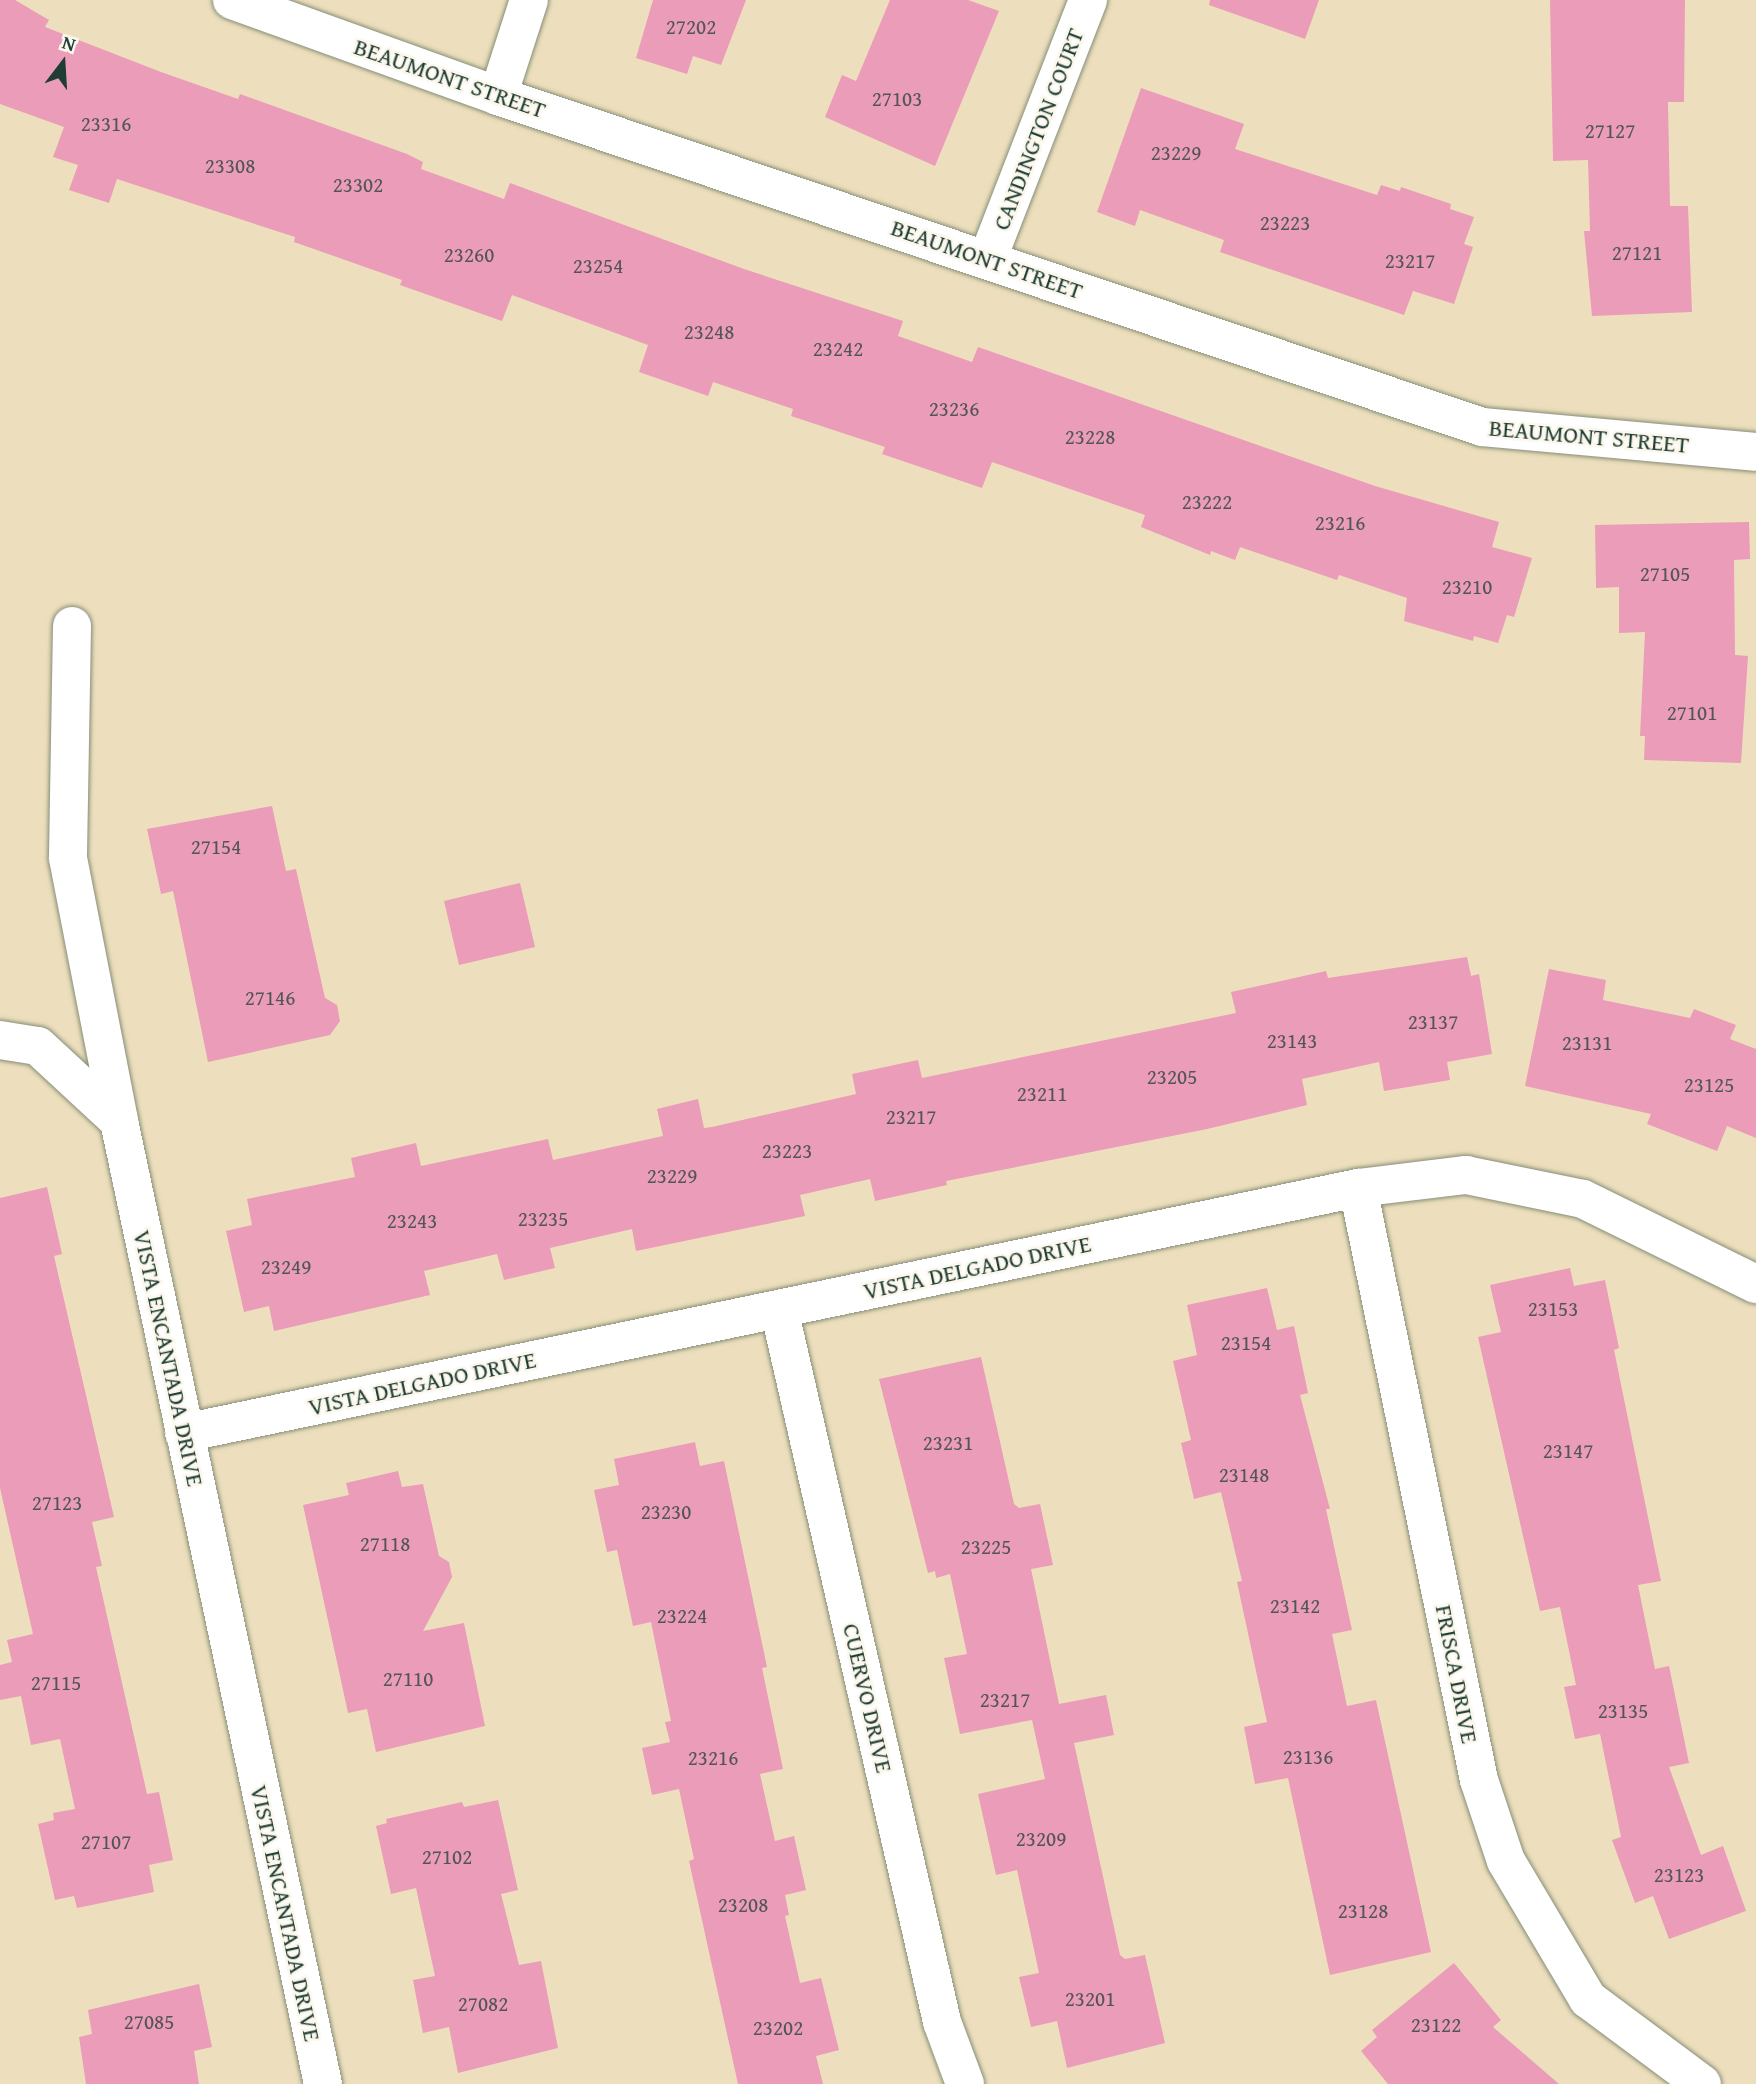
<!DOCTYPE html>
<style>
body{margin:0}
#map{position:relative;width:1756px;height:2084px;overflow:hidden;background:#eddfbd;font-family:"Gentium Book Plus",serif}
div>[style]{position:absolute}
.building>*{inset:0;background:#ea9cb8}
.roads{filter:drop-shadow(0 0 2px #868e78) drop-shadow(0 0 2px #868e78)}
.minor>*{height:38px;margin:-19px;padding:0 19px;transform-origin:19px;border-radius:19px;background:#fff}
span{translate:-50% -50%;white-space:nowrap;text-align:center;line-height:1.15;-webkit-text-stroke:5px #fbf7ec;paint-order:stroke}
.number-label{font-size:21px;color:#525555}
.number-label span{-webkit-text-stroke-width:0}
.street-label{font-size:24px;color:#1f3d34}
.north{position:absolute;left:28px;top:28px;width:70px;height:70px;-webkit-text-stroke:5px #fbf7ec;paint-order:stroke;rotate:17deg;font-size:19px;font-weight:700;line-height:28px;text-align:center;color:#1f3d34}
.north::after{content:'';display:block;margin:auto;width:24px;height:32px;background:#1f3d34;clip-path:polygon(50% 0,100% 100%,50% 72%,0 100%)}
</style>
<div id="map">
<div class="building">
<div style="clip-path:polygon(0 0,15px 0,49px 20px,45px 27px,161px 72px,238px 99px,240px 94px,407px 154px,423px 162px,421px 169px,504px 199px,510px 183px,744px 269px,903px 321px,898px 336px,972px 362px,978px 347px,1375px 486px,1499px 522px,1492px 547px,1532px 558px,1514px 617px,1507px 615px,1498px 643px,1474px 636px,1473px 641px,1404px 621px,1407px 598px,1339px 575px,1337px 580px,1240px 547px,1235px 560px,1211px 551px,1210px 555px,1141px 527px,1145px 515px,992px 462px,982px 488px,882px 454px,885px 447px,791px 416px,793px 409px,713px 382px,708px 396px,639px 372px,648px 345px,512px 295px,502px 321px,400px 285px,402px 280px,294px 242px,295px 237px,117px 179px,109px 203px,69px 190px,78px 165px,53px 157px,64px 127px,0 104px)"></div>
<div style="clip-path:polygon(653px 0,746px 0,721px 65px,693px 56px,687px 74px,636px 58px)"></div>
<div style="clip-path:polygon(890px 0,968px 0,999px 11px,935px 166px,825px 117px,842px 75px,856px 81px)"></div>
<div style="clip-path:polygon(1210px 0,1319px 0,1305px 39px,1209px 5px)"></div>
<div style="clip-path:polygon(1550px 0,1685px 0,1684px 102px,1668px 102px,1670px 206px,1688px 206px,1692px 312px,1592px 316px,1584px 231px,1590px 231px,1588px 160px,1553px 161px)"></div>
<div style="clip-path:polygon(1141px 88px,1244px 124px,1235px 149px,1377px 195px,1381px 185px,1400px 191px,1401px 187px,1451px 204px,1450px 209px,1474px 217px,1464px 244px,1473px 247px,1454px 304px,1413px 291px,1404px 315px,1220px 252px,1224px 240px,1140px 210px,1135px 226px,1097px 212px)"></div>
<div style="clip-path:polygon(1749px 522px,1750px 559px,1734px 560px,1735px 655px,1748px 656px,1741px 763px,1644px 760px,1645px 736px,1640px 736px,1645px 632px,1619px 633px,1619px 587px,1596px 588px,1595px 525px)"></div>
<div style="clip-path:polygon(272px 806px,286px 871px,296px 869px,325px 998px,337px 1005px,340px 1021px,330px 1035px,208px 1062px,173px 891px,161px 894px,147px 829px)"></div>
<div style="clip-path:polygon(520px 883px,535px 947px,459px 965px,444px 901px)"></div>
<div style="clip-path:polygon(1467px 957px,1471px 976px,1479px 974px,1492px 1054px,1447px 1062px,1450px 1080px,1384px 1091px,1379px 1062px,1302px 1079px,1307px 1105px,1207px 1129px,946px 1181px,947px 1185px,875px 1201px,870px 1179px,800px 1195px,805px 1216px,636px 1251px,632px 1229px,550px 1248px,555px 1268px,504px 1280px,497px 1254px,424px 1271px,430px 1295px,274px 1331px,269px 1306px,244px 1312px,226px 1231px,252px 1225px,247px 1199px,355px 1177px,351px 1158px,416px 1143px,421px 1166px,548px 1139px,553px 1160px,663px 1136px,657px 1109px,698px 1099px,704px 1128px,712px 1127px,856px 1094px,852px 1074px,918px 1060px,922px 1078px,1236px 1013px,1231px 992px,1326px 971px,1328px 978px)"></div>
<div style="clip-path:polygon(1549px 969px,1606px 980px,1603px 1000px,1690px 1018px,1694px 1009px,1736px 1025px,1730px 1039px,1756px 1049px,1756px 1138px,1727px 1126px,1717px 1151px,1647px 1124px,1651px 1114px,1525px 1086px)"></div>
<div style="clip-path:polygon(47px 1187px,62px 1254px,54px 1256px,114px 1517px,92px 1522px,102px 1566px,96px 1567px,147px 1794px,159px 1792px,173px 1860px,149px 1865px,154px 1892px,77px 1908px,74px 1896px,55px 1900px,38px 1824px,54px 1820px,53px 1813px,75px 1809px,60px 1739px,31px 1745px,21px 1696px,0 1700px,0 1665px,12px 1662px,7px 1640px,33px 1634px,0 1488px,0 1198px)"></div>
<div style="clip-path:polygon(1570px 1268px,1574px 1286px,1605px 1280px,1619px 1348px,1614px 1350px,1661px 1581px,1638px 1585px,1655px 1669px,1669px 1666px,1689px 1763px,1669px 1767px,1701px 1855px,1723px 1846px,1746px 1911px,1669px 1939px,1653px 1896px,1635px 1903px,1612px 1840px,1621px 1837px,1600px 1734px,1575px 1739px,1564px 1687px,1576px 1685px,1560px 1607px,1540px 1611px,1478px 1337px,1501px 1332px,1490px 1285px)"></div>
<div style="clip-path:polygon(1267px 1288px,1277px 1330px,1294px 1326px,1308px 1393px,1300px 1395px,1330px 1509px,1326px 1509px,1352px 1630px,1332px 1634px,1347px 1706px,1376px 1700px,1431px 1952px,1330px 1975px,1288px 1778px,1255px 1784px,1244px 1727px,1267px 1722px,1237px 1582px,1242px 1581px,1221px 1492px,1194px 1499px,1181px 1443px,1191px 1440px,1173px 1361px,1197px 1355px,1187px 1305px)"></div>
<div style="clip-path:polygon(981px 1357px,1014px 1504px,1019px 1508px,1040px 1504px,1053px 1565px,1031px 1569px,1059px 1704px,1106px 1695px,1114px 1735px,1074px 1743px,1120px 1955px,1125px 1959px,1145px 1955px,1165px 2043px,1067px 2068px,1057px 2021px,1031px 2027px,1019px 1977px,1039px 1973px,1017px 1870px,996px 1875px,978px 1794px,1045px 1779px,1032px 1720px,960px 1734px,944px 1658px,967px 1654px,950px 1574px,936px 1578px,935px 1571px,928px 1573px,879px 1379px)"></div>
<div style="clip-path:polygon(695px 1442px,700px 1466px,724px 1461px,767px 1667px,762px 1668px,783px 1769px,760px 1774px,775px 1841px,794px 1836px,806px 1890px,785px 1895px,789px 1915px,785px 1916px,800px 1983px,821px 1978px,839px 2050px,816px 2056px,823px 2084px,738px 2084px,689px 1861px,694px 1859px,679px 1789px,652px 1795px,642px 1748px,670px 1742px,665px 1722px,671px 1721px,651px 1622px,633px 1626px,617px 1550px,607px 1552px,594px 1490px,619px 1485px,614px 1459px)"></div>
<div style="clip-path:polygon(398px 1471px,402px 1487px,423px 1484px,439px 1556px,449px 1562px,452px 1577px,423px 1631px,464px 1623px,485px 1726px,376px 1752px,367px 1709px,348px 1713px,303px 1505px,349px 1495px,346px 1483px)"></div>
<div style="clip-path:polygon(498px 1800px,518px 1890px,501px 1894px,519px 1965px,541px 1961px,558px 2048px,458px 2073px,449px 2027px,423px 2033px,413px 1980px,435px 1976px,416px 1888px,391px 1894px,376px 1826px,387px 1823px,386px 1819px,462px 1802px,464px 1807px)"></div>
<div style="clip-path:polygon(1454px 1963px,1501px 2020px,1493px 2027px,1559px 2084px,1388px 2084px,1361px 2051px,1377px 2037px,1372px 2030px)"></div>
<div style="clip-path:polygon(199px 1984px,212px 2047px,194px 2051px,199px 2084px,86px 2084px,79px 2037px,92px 2034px,88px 2010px)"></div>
</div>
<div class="roads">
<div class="minor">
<div style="left:232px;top:0;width:283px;rotate:19.8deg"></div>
<div style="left:498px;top:96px;width:1038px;rotate:18.59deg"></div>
<div style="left:1482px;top:427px;width:275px;rotate:5.2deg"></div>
<div style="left:498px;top:96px;width:101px;rotate:-72.1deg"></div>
<div style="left:988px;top:258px;width:277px;rotate:-68.8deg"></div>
<div style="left:72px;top:626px;width:232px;rotate:91deg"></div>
<div style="left:68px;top:858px;width:268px;rotate:79deg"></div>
<div style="left:119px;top:1121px;width:984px;rotate:78.04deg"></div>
<div style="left:0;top:1040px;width:38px;rotate:9deg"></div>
<div style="left:38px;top:1046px;width:110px;rotate:42.8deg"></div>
<div style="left:1358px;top:1188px;width:604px;rotate:78.45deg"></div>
<div style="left:1479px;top:1780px;width:85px;rotate:71.6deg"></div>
<div style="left:1506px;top:1861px;width:161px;rotate:59.3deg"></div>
<div style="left:1588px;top:1999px;width:142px;rotate:36.7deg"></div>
<div style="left:779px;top:1309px;width:731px;rotate:77.12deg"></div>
<div style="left:942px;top:2022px;width:66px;rotate:69.6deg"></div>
<div style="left:184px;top:1433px;width:1199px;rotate:-11.79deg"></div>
<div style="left:1358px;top:1188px;width:109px;rotate:-6.9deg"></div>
<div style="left:1466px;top:1175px;width:119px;rotate:11.6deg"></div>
<div style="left:1583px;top:1199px;width:193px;rotate:26.2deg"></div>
</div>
</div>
<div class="number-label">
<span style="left:691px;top:27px">27202</span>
<span style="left:897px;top:99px">27103</span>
<span style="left:106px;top:124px">23316</span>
<span style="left:1610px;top:131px">27127</span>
<span style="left:1176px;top:153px">23229</span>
<span style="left:230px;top:166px">23308</span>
<span style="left:358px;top:185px">23302</span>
<span style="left:1285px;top:223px">23223</span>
<span style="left:1637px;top:253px">27121</span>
<span style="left:469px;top:255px">23260</span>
<span style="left:1410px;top:261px">23217</span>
<span style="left:598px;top:266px">23254</span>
<span style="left:709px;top:332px">23248</span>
<span style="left:838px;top:349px">23242</span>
<span style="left:954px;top:409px">23236</span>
<span style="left:1090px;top:437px">23228</span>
<span style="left:1207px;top:502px">23222</span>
<span style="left:1340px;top:523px">23216</span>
<span style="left:1665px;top:574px">27105</span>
<span style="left:1467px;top:587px">23210</span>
<span style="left:1692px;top:713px">27101</span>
<span style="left:216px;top:847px">27154</span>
<span style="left:270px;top:998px">27146</span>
<span style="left:1433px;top:1022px">23137</span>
<span style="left:1292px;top:1041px">23143</span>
<span style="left:1587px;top:1043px">23131</span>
<span style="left:1172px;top:1077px">23205</span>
<span style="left:1709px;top:1085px">23125</span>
<span style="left:1042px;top:1094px">23211</span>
<span style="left:911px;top:1117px">23217</span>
<span style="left:787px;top:1151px">23223</span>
<span style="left:672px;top:1176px">23229</span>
<span style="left:543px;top:1219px">23235</span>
<span style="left:412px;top:1221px">23243</span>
<span style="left:286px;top:1267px">23249</span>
<span style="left:1553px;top:1309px">23153</span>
<span style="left:1246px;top:1343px">23154</span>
<span style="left:948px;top:1443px">23231</span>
<span style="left:1568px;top:1451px">23147</span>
<span style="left:1244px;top:1475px">23148</span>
<span style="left:57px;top:1503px">27123</span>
<span style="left:666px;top:1512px">23230</span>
<span style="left:385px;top:1544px">27118</span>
<span style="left:986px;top:1547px">23225</span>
<span style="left:1295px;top:1606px">23142</span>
<span style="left:682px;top:1616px">23224</span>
<span style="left:408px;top:1679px">27110</span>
<span style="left:56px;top:1683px">27115</span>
<span style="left:1005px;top:1700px">23217</span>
<span style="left:1623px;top:1711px">23135</span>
<span style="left:1308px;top:1757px">23136</span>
<span style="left:713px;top:1758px">23216</span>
<span style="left:1041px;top:1839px">23209</span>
<span style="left:106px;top:1842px">27107</span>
<span style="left:447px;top:1857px">27102</span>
<span style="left:1679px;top:1875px">23123</span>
<span style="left:743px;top:1905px">23208</span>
<span style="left:1363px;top:1911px">23128</span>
<span style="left:1090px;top:1999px">23201</span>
<span style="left:483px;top:2004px">27082</span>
<span style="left:149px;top:2022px">27085</span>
<span style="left:1436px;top:2025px">23122</span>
<span style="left:778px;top:2028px">23202</span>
</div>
<div class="street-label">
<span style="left:450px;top:78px;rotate:19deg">BEAUMONT STREET</span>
<span style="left:1038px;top:129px;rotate:-69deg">CANDINGTON COURT</span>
<span style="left:987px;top:259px;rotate:19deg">BEAUMONT STREET</span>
<span style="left:1589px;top:436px;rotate:5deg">BEAUMONT STREET</span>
<span style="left:977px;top:1267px;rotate:-12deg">VISTA DELGADO DRIVE</span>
<span style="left:169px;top:1358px;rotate:78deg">VISTA ENCANTADA DRIVE</span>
<span style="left:422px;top:1383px;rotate:-12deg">VISTA DELGADO DRIVE</span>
<span style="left:1457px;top:1674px;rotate:79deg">FRISCA DRIVE</span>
<span style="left:868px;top:1698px;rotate:77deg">CUERVO DRIVE</span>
<span style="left:286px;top:1913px;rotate:78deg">VISTA ENCANTADA DRIVE</span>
</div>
<div class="north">N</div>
</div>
